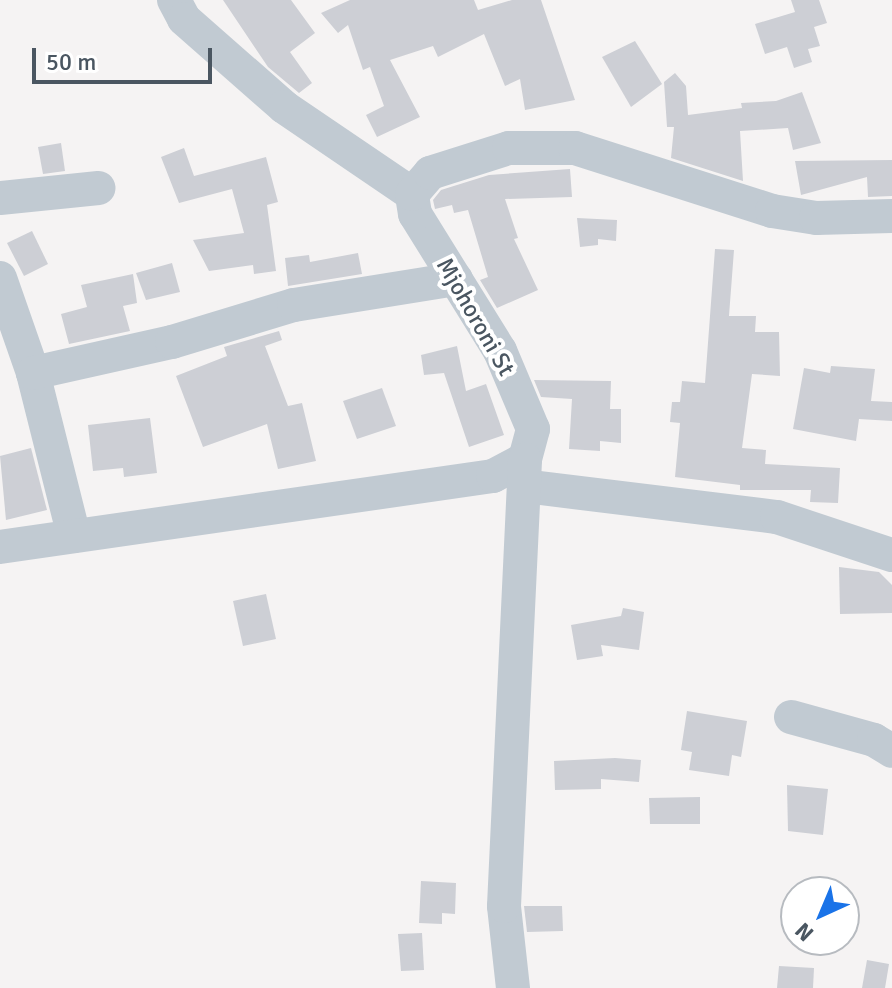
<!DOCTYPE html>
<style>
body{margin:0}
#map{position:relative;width:892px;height:988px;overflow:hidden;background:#f5f3f3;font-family:Signika,sans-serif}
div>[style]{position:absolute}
.building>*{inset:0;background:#cdcfd5}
.minor>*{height:34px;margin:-17px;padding:0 17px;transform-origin:17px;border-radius:17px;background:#c1cad2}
span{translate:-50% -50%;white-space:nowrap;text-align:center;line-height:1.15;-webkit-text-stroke:8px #fff;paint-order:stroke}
.street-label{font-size:24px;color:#4a5661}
.north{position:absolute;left:780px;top:876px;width:80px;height:80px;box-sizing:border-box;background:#fff;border:2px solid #b7bbc0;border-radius:50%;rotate:224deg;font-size:22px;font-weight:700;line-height:32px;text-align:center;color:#4a5661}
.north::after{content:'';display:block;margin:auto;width:28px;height:36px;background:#1a73e8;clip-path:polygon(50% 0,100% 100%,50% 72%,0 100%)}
.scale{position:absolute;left:32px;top:48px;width:180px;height:36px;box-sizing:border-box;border:4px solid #4a5661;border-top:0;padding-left:10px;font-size:24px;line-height:28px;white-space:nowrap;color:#4a5661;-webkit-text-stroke:6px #fff;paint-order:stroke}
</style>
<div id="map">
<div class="building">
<div style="clip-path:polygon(223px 0,291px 0,315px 33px,290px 52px,312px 83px,299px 93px,268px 67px)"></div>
<div style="clip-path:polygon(350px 0,474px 0,478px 10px,512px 0,541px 0,575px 100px,525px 110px,520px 79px,505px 86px,484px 34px,438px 57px,433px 46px,390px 60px,420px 117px,377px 137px,366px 115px,384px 106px,370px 67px,363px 70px,348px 25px,338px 33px,321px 13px)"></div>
<div style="clip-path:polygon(791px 0,819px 0,827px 23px,814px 27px,820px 46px,808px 49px,812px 62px,794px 68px,787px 47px,765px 54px,755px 24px,795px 12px)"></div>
<div style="clip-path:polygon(635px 41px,662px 84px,631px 107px,602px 57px)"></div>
<div style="clip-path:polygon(675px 73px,686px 86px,688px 115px,742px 108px,741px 103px,776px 101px,802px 92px,821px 143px,793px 150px,788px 128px,740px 131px,743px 181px,671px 158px,674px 127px,667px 127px,664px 82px)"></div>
<div style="clip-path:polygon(61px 143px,65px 171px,43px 174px,38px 147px)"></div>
<div style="clip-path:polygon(184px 148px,194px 176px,266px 157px,278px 202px,267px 205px,276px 271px,254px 274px,253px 265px,209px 271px,193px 240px,244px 233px,232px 189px,179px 203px,161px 157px)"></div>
<div style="clip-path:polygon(892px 160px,892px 196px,868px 197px,867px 177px,801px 195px,795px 161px)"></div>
<div style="clip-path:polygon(570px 169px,572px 197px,505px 199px,518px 238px,514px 239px,538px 290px,497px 308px,480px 280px,488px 277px,468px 210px,454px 213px,452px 205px,435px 209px,433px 200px,441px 190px,489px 175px)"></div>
<div style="clip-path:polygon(577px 218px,617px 220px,616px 241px,598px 239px,598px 245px,580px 247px)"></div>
<div style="clip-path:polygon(32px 231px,48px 264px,24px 276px,7px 243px)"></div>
<div style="clip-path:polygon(715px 249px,734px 250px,729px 316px,756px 316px,755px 332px,779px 332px,780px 376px,752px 374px,742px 448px,766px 450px,765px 464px,840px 468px,838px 503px,810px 502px,811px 490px,740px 490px,740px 485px,675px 477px,680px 423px,670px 422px,672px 402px,680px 402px,682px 381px,705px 383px)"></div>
<div style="clip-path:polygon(358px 253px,362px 274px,288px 286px,285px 258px,309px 255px,310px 262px)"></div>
<div style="clip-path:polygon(172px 263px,180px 292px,146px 300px,136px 273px)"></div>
<div style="clip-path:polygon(133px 274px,137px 303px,123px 306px,130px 331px,69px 344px,61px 314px,87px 307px,81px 285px)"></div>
<div style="clip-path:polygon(279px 331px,282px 340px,265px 346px,288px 406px,302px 403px,316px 461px,278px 469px,267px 424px,203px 447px,176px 376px,227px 356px,224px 347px)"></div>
<div style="clip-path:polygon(457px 346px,466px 391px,486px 384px,504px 435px,469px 447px,444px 373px,424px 375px,421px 355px)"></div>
<div style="clip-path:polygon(831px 366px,875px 369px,871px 401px,892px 402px,892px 421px,859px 419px,856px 441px,793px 429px,804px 368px,830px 373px)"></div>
<div style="clip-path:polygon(534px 380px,611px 381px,610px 409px,621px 409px,621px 443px,600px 441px,600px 451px,569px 449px,572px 399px,541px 397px)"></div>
<div style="clip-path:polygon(382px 388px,396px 426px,357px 439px,343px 401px)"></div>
<div style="clip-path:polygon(150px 418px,157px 473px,124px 477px,123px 468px,93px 471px,88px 425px)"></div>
<div style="clip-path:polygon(31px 448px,47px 510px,6px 520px,0 456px)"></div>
<div style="clip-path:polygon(839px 567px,879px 572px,892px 585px,892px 613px,840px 614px)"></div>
<div style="clip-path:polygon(266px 594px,276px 639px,243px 646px,233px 601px)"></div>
<div style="clip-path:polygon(623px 608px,644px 612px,639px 650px,601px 645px,603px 656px,577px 660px,571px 625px,621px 616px)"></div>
<div style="clip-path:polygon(687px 711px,747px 721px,741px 757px,732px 755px,729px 776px,689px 770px,692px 752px,681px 750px)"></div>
<div style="clip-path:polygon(615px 758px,641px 760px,639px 782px,601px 779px,601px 789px,555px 790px,554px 761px)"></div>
<div style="clip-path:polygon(787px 785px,828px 789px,823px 835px,788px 831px)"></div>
<div style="clip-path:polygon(700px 797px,700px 824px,650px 824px,649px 798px)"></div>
<div style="clip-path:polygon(421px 881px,456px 883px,455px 914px,442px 913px,442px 924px,419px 923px)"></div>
<div style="clip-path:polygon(524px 906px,562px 906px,563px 931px,527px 932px)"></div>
<div style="clip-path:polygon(422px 933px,424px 970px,401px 971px,398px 934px)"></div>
<div style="clip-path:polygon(867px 960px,889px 964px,885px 988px,862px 988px)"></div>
<div style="clip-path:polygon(779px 966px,814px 968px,813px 988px,777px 988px)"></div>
</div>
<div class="minor">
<div style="left:174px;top:0;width:21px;rotate:62deg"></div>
<div style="left:184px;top:19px;width:133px;rotate:41.3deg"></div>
<div style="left:284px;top:107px;width:155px;rotate:34.2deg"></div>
<div style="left:0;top:198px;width:99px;rotate:-5.8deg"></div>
<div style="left:0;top:278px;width:101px;rotate:70.8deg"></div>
<div style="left:33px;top:373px;width:168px;rotate:75.9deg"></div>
<div style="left:33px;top:373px;width:142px;rotate:-12.6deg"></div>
<div style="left:172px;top:342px;width:127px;rotate:-16.9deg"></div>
<div style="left:294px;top:305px;width:164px;rotate:-9.1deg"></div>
<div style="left:524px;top:486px;width:255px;rotate:7deg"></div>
<div style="left:777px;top:517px;width:121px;rotate:18.3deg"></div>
<div style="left:0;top:547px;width:498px;rotate:-8.2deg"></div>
<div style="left:493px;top:476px;width:36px;rotate:-28deg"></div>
<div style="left:525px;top:459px;width:31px;rotate:-75deg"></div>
<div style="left:533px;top:429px;width:85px;rotate:-112.9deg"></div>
<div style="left:500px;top:351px;width:161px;rotate:-121.8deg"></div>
<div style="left:415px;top:214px;width:20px;rotate:-99deg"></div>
<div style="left:412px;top:194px;width:28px;rotate:-49deg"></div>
<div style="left:430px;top:173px;width:83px;rotate:-17.6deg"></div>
<div style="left:509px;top:148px;width:66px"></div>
<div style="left:575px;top:148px;width:207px;rotate:17.7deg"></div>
<div style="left:772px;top:211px;width:45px;rotate:9deg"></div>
<div style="left:816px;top:218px;width:76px;rotate:-1.5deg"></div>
<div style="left:791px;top:717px;width:86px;rotate:15.5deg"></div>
<div style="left:874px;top:740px;width:21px;rotate:31deg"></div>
<div style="left:513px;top:988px;width:82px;rotate:-96.3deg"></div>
<div style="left:504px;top:906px;width:447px;rotate:-87.3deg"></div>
</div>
<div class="street-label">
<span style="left:475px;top:317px;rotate:60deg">Mjohoroni St</span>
</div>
<div class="north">N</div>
<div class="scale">50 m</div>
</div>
